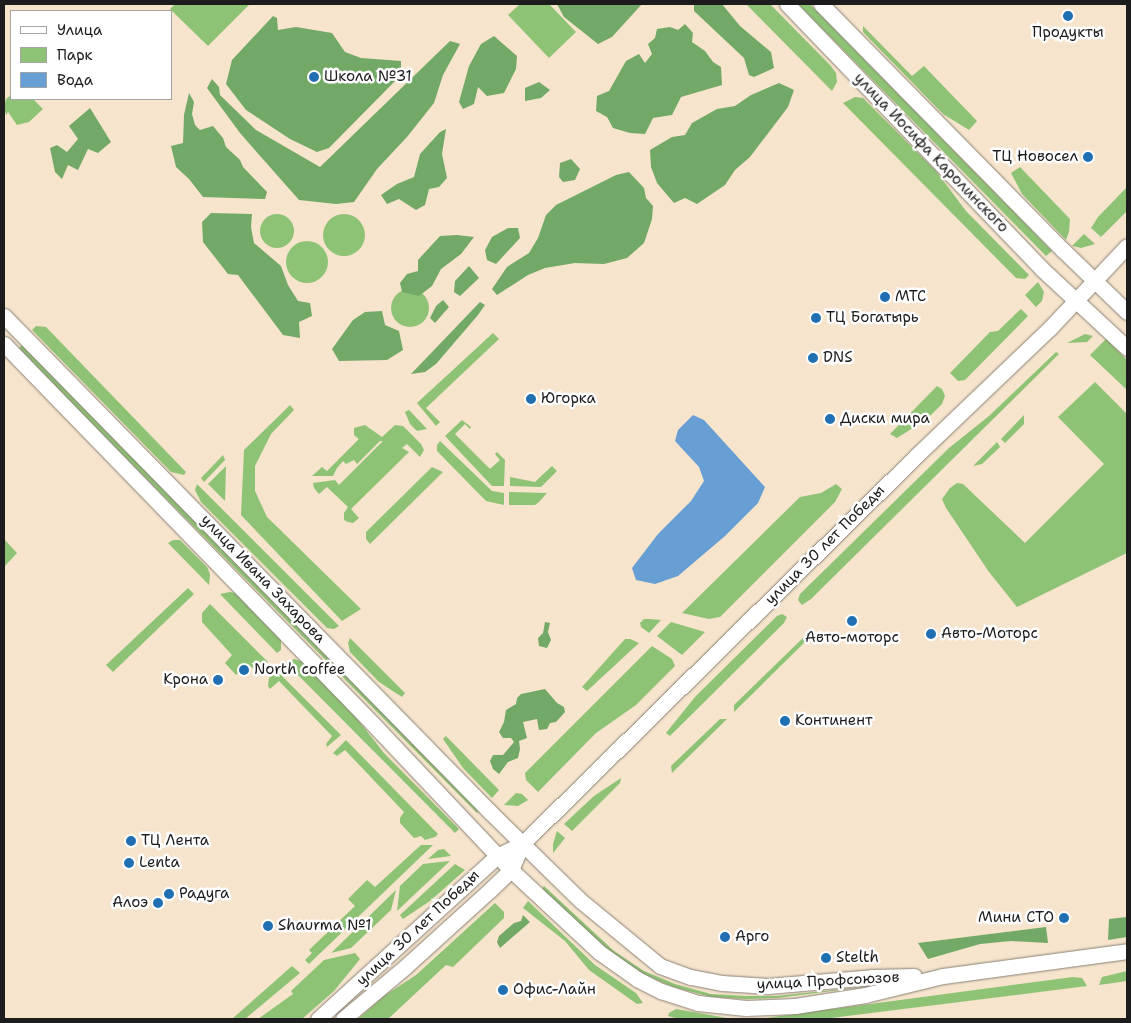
<!DOCTYPE html>
<meta charset="utf-8">
<style>
body{margin:0}
#map{position:relative;width:1131px;height:1023px;overflow:hidden;background:#f6e4cd;font-family:"Shantell Sans",sans-serif}
div>[style]{position:absolute}
.green>*{inset:0;background:#8ec375}
.round{border-radius:50%}
.forest>*{inset:0;background:#72a966}
.water>*{inset:0;background:#679fd5}
.roads{filter:drop-shadow(0 0 1px #898074) drop-shadow(0 0 1px #898074)}
.secondary>*{height:15px;margin:-7.5px;padding:0 7.5px;transform-origin:7.5px;border-radius:7.5px;background:#fff}
.dots>*{width:14px;height:14px;translate:-50% -50%;box-sizing:border-box;border:2px solid #fff;border-radius:50%}
span{translate:-50% -50%;white-space:nowrap;text-align:center;line-height:1.15;-webkit-text-stroke:5px #fff;paint-order:stroke}
.poi-label{font-size:15px;color:#1c1c1c}
.left{translate:0 -50%;text-align:left}
.right{translate:-100% -50%;text-align:right}
.street-label{font-size:15px;color:#1c1c1c}
.frame{position:absolute;inset:0;border:5px solid #1c1c1c;pointer-events:none}
.legend{position:absolute;left:10px;top:10px;width:162px;height:90px;box-sizing:border-box;background:#fff;border:1px solid #a4a4a4;margin:0;padding:6px 9px;list-style:none;font-size:15px;color:#1c1c1c}
.legend li{display:flex;align-items:center;gap:10px;height:25px}
.legend b{width:25px;border:1px solid #a4a4a4}
</style>
<div id="map">
<div class="green">
<div style="clip-path:polygon(175px 4px,250px 4px,208px 46px,170px 9px)"></div>
<div style="clip-path:polygon(520px 4px,549px 4px,576px 32px,549px 58px,508px 15px)"></div>
<div style="clip-path:polygon(746px 4px,770px 4px,830px 65px,836px 73px,837px 82px,832px 91px)"></div>
<div style="clip-path:polygon(798px 4px,810px 4px,1052px 251px,1046px 256px)"></div>
<div style="clip-path:polygon(863px 26px,912px 76px,924px 66px,977px 121px,969px 130px,943px 114px,863px 32px)"></div>
<div style="clip-path:polygon(11px 95px,11px 99px,33px 99px,43px 109px,29px 122px,17px 125px,8px 112px,6px 115px,4px 108px,6px 99px)"></div>
<div style="clip-path:polygon(855px 97px,863px 98px,936px 171px,966px 211px,1029px 275px,1025px 279px,1016px 278px,843px 103px)"></div>
<div style="clip-path:polygon(1020px 167px,1070px 219px,1069px 232px,1066px 240px,1022px 194px,1011px 173px)"></div>
<div style="clip-path:polygon(1127px 187px,1127px 211px,1101px 237px,1091px 228px,1098px 217px)"></div>
<div class="round" style="left:260px;top:214px;width:34px;height:34px"></div>
<div class="round" style="left:323px;top:214px;width:42px;height:42px"></div>
<div style="clip-path:polygon(1084px 234px,1095px 244px,1081px 248px,1072px 246px)"></div>
<div class="round" style="left:286px;top:241px;width:42px;height:42px"></div>
<div style="clip-path:polygon(1038px 282px,1044px 292px,1042px 301px,1036px 307px,1025px 295px)"></div>
<div class="round" style="left:391px;top:289px;width:38px;height:38px"></div>
<div style="clip-path:polygon(1021px 309px,1028px 316px,965px 380px,958px 381px,950px 373px,990px 332px,998px 331px)"></div>
<div style="clip-path:polygon(36px 326px,46px 327px,186px 472px,184px 475px,171px 472px,32px 330px)"></div>
<div style="clip-path:polygon(493px 333px,499px 339px,426px 408px,440px 422px,436px 426px,417px 403px)"></div>
<div style="clip-path:polygon(1085px 334px,1093px 336px,1087px 342px,1067px 343px)"></div>
<div style="clip-path:polygon(1106px 339px,1127px 360px,1127px 390px,1090px 355px)"></div>
<div style="clip-path:polygon(22px 345px,481px 809px,477px 813px,18px 349px)"></div>
<div style="clip-path:polygon(1056px 352px,1059px 354px,811px 599px,802px 605px,798px 600px,800px 594px,949px 448px,989px 416px)"></div>
<div style="clip-path:polygon(1095px 382px,1127px 414px,1127px 553px,1017px 607px,989px 572px,946px 508px,942px 499px,950px 488px,957px 483px,963px 484px,1025px 543px,1104px 464px,1058px 417px)"></div>
<div style="clip-path:polygon(937px 386px,942px 389px,945px 396px,942px 404px,927px 419px,897px 438px,890px 434px)"></div>
<div style="clip-path:polygon(290px 405px,294px 410px,271px 434px,255px 466px,255px 491px,267px 517px,361px 609px,342px 621px,241px 515px,244px 450px)"></div>
<div style="clip-path:polygon(409px 410px,427px 429px,417px 431px,410px 424px,405px 412px)"></div>
<div style="clip-path:polygon(1024px 415px,1024px 424px,1005px 443px,1001px 439px)"></div>
<div style="clip-path:polygon(462px 420px,471px 427px,470px 429px,465px 424px,455px 434px,490px 469px,500px 460px,495px 454px,497px 452px,505px 460px,504px 486px,492px 486px,445px 436px)"></div>
<div style="clip-path:polygon(365px 425px,382px 437px,395px 425px,403px 426px,421px 444px,424px 450px,420px 457px,407px 444px,402px 448px,409px 452px,351px 509px,359px 518px,353px 523px,348px 522px,344px 520px,344px 513px,348px 507px,327px 487px,319px 494px,314px 488px,313px 483px,335px 480px,339px 485px,383px 441px,380px 441px,357px 464px,354px 460px,346px 464px,343px 461px,337px 468px,333px 476px,312px 476px,322px 467px,327px 471px,359px 439px,354px 435px,354px 428px)"></div>
<div style="clip-path:polygon(440px 441px,492px 491px,504px 493px,504px 505px,486px 501px,437px 451px,437px 445px)"></div>
<div style="clip-path:polygon(997px 442px,1000px 447px,982px 464px,973px 466px)"></div>
<div style="clip-path:polygon(223px 455px,225px 460px,204px 482px,201px 478px)"></div>
<div style="clip-path:polygon(226px 466px,225px 501px,208px 484px)"></div>
<div style="clip-path:polygon(552px 466px,557px 471px,541px 487px,510px 486px,510px 477px,535px 482px)"></div>
<div style="clip-path:polygon(432px 467px,443px 472px,370px 544px,366px 539px,366px 532px)"></div>
<div style="clip-path:polygon(197px 484px,339px 626px,334px 629px,327px 628px,201px 502px,195px 490px)"></div>
<div style="clip-path:polygon(836px 484px,842px 489px,835px 502px,720px 617px,709px 619px,682px 613px,800px 497px,821px 493px)"></div>
<div style="clip-path:polygon(509px 492px,547px 493px,539px 502px,535px 505px,509px 505px)"></div>
<div style="clip-path:polygon(4px 539px,17px 553px,4px 567px)"></div>
<div style="clip-path:polygon(173px 540px,180px 540px,207px 567px,210px 574px,209px 585px,168px 543px)"></div>
<div style="clip-path:polygon(188px 588px,194px 594px,113px 672px,106px 665px)"></div>
<div style="clip-path:polygon(230px 592px,235px 593px,281px 640px,281px 650px,277px 653px,220px 594px)"></div>
<div style="clip-path:polygon(210px 604px,268px 662px,257px 672px,248px 664px,236px 675px,225px 663px,232px 655px,202px 622px,202px 613px)"></div>
<div style="clip-path:polygon(782px 614px,787px 617px,784px 623px,670px 736px,666px 733px,695px 697px,777px 616px)"></div>
<div style="clip-path:polygon(644px 619px,650px 619px,661px 620px,649px 633px,641px 627px,640px 623px)"></div>
<div style="clip-path:polygon(671px 622px,705px 632px,682px 655px,657px 636px)"></div>
<div style="clip-path:polygon(806px 635px,811px 636px,734px 712px,734px 705px)"></div>
<div style="clip-path:polygon(350px 638px,405px 693px,402px 697px,379px 682px,350px 652px,348px 643px)"></div>
<div style="clip-path:polygon(625px 639px,630px 639px,639px 643px,587px 691px,582px 687px)"></div>
<div style="clip-path:polygon(652px 646px,672px 659px,675px 666px,636px 705px,596px 733px,538px 792px,526px 780px,525px 773px)"></div>
<div style="clip-path:polygon(294px 659px,301px 661px,351px 711px,384px 753px,459px 829px,455px 833px,286px 663px)"></div>
<div style="clip-path:polygon(277px 671px,341px 735px,327px 747px,326px 744px,332px 736px,279px 681px,270px 689px,268px 686px,269px 678px)"></div>
<div style="clip-path:polygon(720px 719px,727px 719px,672px 773px,671px 766px)"></div>
<div style="clip-path:polygon(446px 736px,499px 790px,492px 798px,463px 768px,443px 739px)"></div>
<div style="clip-path:polygon(346px 740px,438px 834px,435px 837px,425px 840px,421px 836px,414px 838px,400px 823px,400px 818px,404px 812px,345px 750px,337px 756px,333px 753px)"></div>
<div style="clip-path:polygon(621px 778px,620px 783px,572px 831px,564px 824px,594px 796px)"></div>
<div style="clip-path:polygon(516px 793px,522px 794px,528px 800px,518px 806px,504px 805px)"></div>
<div style="clip-path:polygon(557px 831px,565px 838px,553px 853px,553px 844px)"></div>
<div style="clip-path:polygon(421px 845px,433px 845px,309px 964px,305px 960px,312px 953px,309px 950px,355px 906px,348px 899px,367px 880px,375px 887px)"></div>
<div style="clip-path:polygon(444px 849px,451px 856px,428px 859px,438px 850px)"></div>
<div style="clip-path:polygon(449px 861px,450px 861px,397px 911px,400px 886px,423px 864px)"></div>
<div style="clip-path:polygon(455px 864px,465px 870px,430px 901px,403px 919px,400px 915px)"></div>
<div style="clip-path:polygon(544px 886px,614px 951px,644px 971px,675px 984px,711px 994px,746px 996px,776px 996px,863px 987px,777px 998px,746px 999px,711px 997px,673px 987px,643px 974px,612px 955px,542px 889px)"></div>
<div style="clip-path:polygon(396px 890px,391px 910px,351px 948px,331px 953px)"></div>
<div style="clip-path:polygon(528px 901px,595px 965px,636px 993px,643px 1003px,637px 1004px,589px 970px,565px 941px,523px 908px)"></div>
<div style="clip-path:polygon(495px 903px,504px 912px,504px 918px,453px 967px,446px 965px,388px 1019px,358px 1019px,384px 996px,416px 975px)"></div>
<div style="clip-path:polygon(355px 953px,360px 959px,334px 991px,302px 1019px,258px 1019px,293px 994px,291px 991px,324px 960px)"></div>
<div style="clip-path:polygon(292px 966px,300px 973px,245px 1019px,232px 1019px)"></div>
<div style="clip-path:polygon(1127px 971px,1127px 981px,1099px 985px,1102px 977px)"></div>
<div style="clip-path:polygon(1073px 977px,1082px 978px,1087px 986px,823px 1019px,758px 1019px)"></div>
<div style="clip-path:polygon(676px 1009px,733px 1019px,679px 1019px,668px 1016px,669px 1013px)"></div>
</div>
<div class="forest">
<div style="clip-path:polygon(557px 4px,642px 4px,612px 37px,598px 44px,564px 17px)"></div>
<div style="clip-path:polygon(694px 4px,722px 4px,740px 26px,771px 52px,774px 68px,754px 77px,749px 75px,744px 58px,694px 11px)"></div>
<div style="clip-path:polygon(273px 16px,277px 18px,278px 30px,296px 27px,332px 33px,345px 52px,361px 58px,401px 61px,401px 75px,329px 148px,317px 152px,290px 139px,246px 110px,226px 84px,232px 60px)"></div>
<div style="clip-path:polygon(685px 24px,693px 33px,692px 42px,705px 51px,713px 62px,721px 67px,722px 85px,681px 97px,672px 115px,653px 118px,645px 134px,630px 133px,613px 128px,607px 117px,596px 111px,597px 96px,609px 91px,626px 61px,639px 54px,645px 63px,652px 54px,648px 44px,655px 38px,657px 29px,670px 27px,678px 30px)"></div>
<div style="clip-path:polygon(494px 36px,517px 56px,516px 69px,504px 93px,487px 96px,478px 87px,474px 104px,463px 109px,459px 102px,469px 66px,481px 44px)"></div>
<div style="clip-path:polygon(450px 41px,460px 44px,443px 75px,434px 103px,407px 137px,377px 169px,354px 202px,336px 204px,299px 200px,240px 133px,207px 88px,212px 79px,219px 87px,220px 95px,256px 130px,320px 167px)"></div>
<div style="clip-path:polygon(539px 82px,550px 90px,541px 98px,525px 101px,525px 88px)"></div>
<div style="clip-path:polygon(779px 83px,794px 90px,788px 107px,750px 157px,735px 170px,725px 185px,697px 204px,685px 198px,674px 203px,657px 183px,651px 167px,650px 150px,672px 137px,685px 135px,692px 123px,717px 109px,735px 106px,751px 95px)"></div>
<div style="clip-path:polygon(189px 93px,194px 102px,192px 114px,195px 125px,200px 130px,213px 126px,223px 138px,226px 147px,240px 160px,243px 167px,267px 192px,265px 199px,203px 197px,189px 179px,176px 167px,171px 146px,183px 143px,184px 115px)"></div>
<div style="clip-path:polygon(90px 108px,111px 142px,98px 153px,88px 149px,78px 170px,68px 165px,62px 179px,55px 172px,50px 148px,57px 145px,67px 152px,78px 139px,69px 126px)"></div>
<div style="clip-path:polygon(446px 129px,442px 154px,447px 178px,439px 187px,429px 189px,425px 205px,416px 210px,399px 199px,387px 204px,381px 195px,397px 184px,414px 177px,420px 154px,440px 132px)"></div>
<div style="clip-path:polygon(571px 159px,580px 169px,575px 180px,563px 182px,559px 177px,560px 163px)"></div>
<div style="clip-path:polygon(629px 172px,644px 188px,646px 198px,653px 206px,652px 219px,644px 243px,627px 258px,604px 264px,575px 263px,545px 268px,528px 275px,497px 295px,492px 289px,507px 267px,529px 253px,538px 238px,546px 215px,556px 205px,616px 175px)"></div>
<div style="clip-path:polygon(211px 213px,252px 214px,251px 227px,254px 243px,281px 266px,288px 285px,298px 301px,310px 303px,312px 316px,299px 322px,300px 338px,283px 335px,238px 275px,228px 274px,203px 242px,202px 222px)"></div>
<div style="clip-path:polygon(508px 228px,518px 228px,520px 238px,496px 264px,487px 260px,485px 250px,492px 237px)"></div>
<div style="clip-path:polygon(457px 235px,474px 237px,461px 254px,441px 269px,432px 286px,419px 296px,402px 292px,400px 283px,407px 274px,418px 271px,418px 260px,440px 236px)"></div>
<div style="clip-path:polygon(469px 266px,479px 278px,460px 296px,454px 292px,455px 281px)"></div>
<div style="clip-path:polygon(443px 300px,449px 307px,435px 323px,430px 318px,436px 306px)"></div>
<div style="clip-path:polygon(480px 302px,485px 305px,478px 315px,436px 364px,425px 372px,411px 374px)"></div>
<div style="clip-path:polygon(382px 311px,385px 325px,399px 331px,403px 350px,387px 360px,339px 361px,332px 349px,353px 320px,365px 312px)"></div>
<div style="clip-path:polygon(545px 622px,550px 623px,548px 632px,551px 640px,547px 648px,539px 646px,538px 638px,543px 633px)"></div>
<div style="clip-path:polygon(545px 689px,557px 703px,564px 707px,565px 712px,556px 722px,550px 723px,547px 729px,539px 730px,537px 719px,523px 722px,527px 738px,519px 741px,520px 749px,518px 758px,508px 762px,499px 774px,493px 769px,490px 761px,493px 755px,503px 755px,514px 742px,511px 738px,503px 738px,499px 732px,504px 722px,506px 710px,516px 704px,517px 698px,521px 694px)"></div>
<div style="clip-path:polygon(523px 915px,530px 922px,500px 948px,497px 942px,499px 936px,514px 923px,521px 921px)"></div>
<div style="clip-path:polygon(1127px 917px,1127px 937px,1108px 940px,1109px 919px)"></div>
<div style="clip-path:polygon(1046px 927px,1048px 943px,1011px 941px,980px 944px,928px 959px,918px 943px)"></div>
</div>
<div class="water">
<div style="clip-path:polygon(693px 415px,704px 420px,765px 487px,758px 503px,725px 536px,678px 576px,655px 584px,636px 580px,632px 568px,658px 534px,691px 501px,704px 481px,699px 467px,675px 441px,678px 430px)"></div>
</div>
<div class="roads">
<div class="secondary">
<div style="left:787px;top:4px;width:368px;rotate:46.1deg"></div>
<div style="left:1042px;top:269px;width:116px;rotate:42.9deg"></div>
<div style="left:821px;top:4px;width:345px;rotate:45.5deg"></div>
<div style="left:1063px;top:250px;width:89px;rotate:44.1deg"></div>
<div style="left:4px;top:316px;width:694px;rotate:45.58deg"></div>
<div style="left:490px;top:812px;width:127px;rotate:44.4deg"></div>
<div style="left:581px;top:901px;width:102px;rotate:39.4deg"></div>
<div style="left:660px;top:966px;width:33px;rotate:20deg"></div>
<div style="left:691px;top:977px;width:32px;rotate:11deg"></div>
<div style="left:722px;top:983px;width:46px;rotate:3.7deg"></div>
<div style="left:768px;top:986px;width:104px;rotate:-4.9deg"></div>
<div style="left:872px;top:977px;width:42px;rotate:-1.4deg"></div>
<div style="left:4px;top:344px;width:530px;rotate:45.84deg"></div>
<div style="left:373px;top:724px;width:201px;rotate:46.6deg"></div>
<div style="left:511px;top:870px;width:120px;rotate:43deg"></div>
<div style="left:599px;top:952px;width:47px;rotate:35.4deg"></div>
<div style="left:637px;top:979px;width:27px;rotate:27deg"></div>
<div style="left:661px;top:991px;width:39px;rotate:18deg"></div>
<div style="left:698px;top:1003px;width:48px;rotate:5.9deg"></div>
<div style="left:746px;top:1008px;width:49px;rotate:-2.3deg"></div>
<div style="left:795px;top:1006px;width:71px;rotate:-8.9deg"></div>
<div style="left:865px;top:995px;width:80px;rotate:-13.7deg"></div>
<div style="left:943px;top:976px;width:186px;rotate:-7.7deg"></div>
<div style="left:318px;top:1019px;width:242px;rotate:-42.3deg"></div>
<div style="left:497px;top:856px;width:28px;rotate:-26deg"></div>
<div style="left:522px;top:844px;width:554px;rotate:-44.56deg"></div>
<div style="left:917px;top:455px;width:184px;rotate:-43.7deg"></div>
<div style="left:1050px;top:328px;width:112px;rotate:-46.8deg"></div>
<div style="left:343px;top:1019px;width:81px;rotate:-40deg"></div>
<div style="left:405px;top:967px;width:115px;rotate:-42.2deg"></div>
<div style="left:490px;top:890px;width:29px;rotate:-44deg"></div>
<div style="left:511px;top:870px;width:28px;rotate:-67deg"></div>
</div>
</div>
<div class="dots">
<div style="left:1068px;top:16px;background:#1f6fb2"></div>
<div style="left:314px;top:77px;background:#1f6fb2"></div>
<div style="left:1088px;top:157px;background:#1f6fb2"></div>
<div style="left:885px;top:297px;background:#1f6fb2"></div>
<div style="left:816px;top:318px;background:#1f6fb2"></div>
<div style="left:813px;top:358px;background:#1f6fb2"></div>
<div style="left:531px;top:399px;background:#1f6fb2"></div>
<div style="left:830px;top:419px;background:#1f6fb2"></div>
<div style="left:852px;top:621px;background:#1f6fb2"></div>
<div style="left:931px;top:634px;background:#1f6fb2"></div>
<div style="left:244px;top:670px;background:#1f6fb2"></div>
<div style="left:218px;top:680px;background:#1f6fb2"></div>
<div style="left:785px;top:721px;background:#1f6fb2"></div>
<div style="left:131px;top:841px;background:#1f6fb2"></div>
<div style="left:129px;top:863px;background:#1f6fb2"></div>
<div style="left:169px;top:894px;background:#1f6fb2"></div>
<div style="left:158px;top:903px;background:#1f6fb2"></div>
<div style="left:1064px;top:918px;background:#1f6fb2"></div>
<div style="left:268px;top:926px;background:#1f6fb2"></div>
<div style="left:725px;top:937px;background:#1f6fb2"></div>
<div style="left:826px;top:958px;background:#1f6fb2"></div>
<div style="left:503px;top:990px;background:#1f6fb2"></div>
</div>
<div class="poi-label">
<span style="left:1068px;top:33px">Продукты</span>
<span class="left" style="left:324px;top:77px">Школа №31</span>
<span class="right" style="left:1078px;top:157px">ТЦ Новосел</span>
<span class="left" style="left:895px;top:297px">МТС</span>
<span class="left" style="left:826px;top:318px">ТЦ Богатырь</span>
<span class="left" style="left:823px;top:358px">DNS</span>
<span class="left" style="left:541px;top:399px">Югорка</span>
<span class="left" style="left:840px;top:419px">Диски мира</span>
<span class="left" style="left:941px;top:634px">Авто-Моторс</span>
<span style="left:852px;top:638px">Авто-моторс</span>
<span class="left" style="left:254px;top:670px">North coffee</span>
<span class="right" style="left:208px;top:680px">Крона</span>
<span class="left" style="left:795px;top:721px">Континент</span>
<span class="left" style="left:141px;top:841px">ТЦ Лента</span>
<span class="left" style="left:139px;top:863px">Lenta</span>
<span class="left" style="left:179px;top:894px">Радуга</span>
<span class="right" style="left:148px;top:903px">Алоэ</span>
<span class="right" style="left:1054px;top:918px">Мини СТО</span>
<span class="left" style="left:278px;top:926px">Shaurma №1</span>
<span class="left" style="left:735px;top:937px">Арго</span>
<span class="left" style="left:836px;top:958px">Stelth</span>
<span class="left" style="left:513px;top:990px">Офис-Лайн</span>
</div>
<div class="street-label">
<span style="left:931px;top:153px;rotate:46deg">улица Иосифа Каролинского</span>
<span style="left:825px;top:545px;rotate:-45deg">улица 30 лет Победы</span>
<span style="left:263px;top:579px;rotate:46deg">улица Ивана Захарова</span>
<span style="left:418px;top:928px;rotate:-43deg">улица 30 лет Победы</span>
<span style="left:828px;top:981px;rotate:-3deg">улица Профсоюзов</span>
</div>
<div class="frame"></div>
<ul class="legend">
<li><b style="height:6px;background:#fff"></b>Улица</li>
<li><b style="height:14px;background:#8ec375"></b>Парк</li>
<li><b style="height:14px;background:#679fd5"></b>Вода</li>
</ul>
</div>
